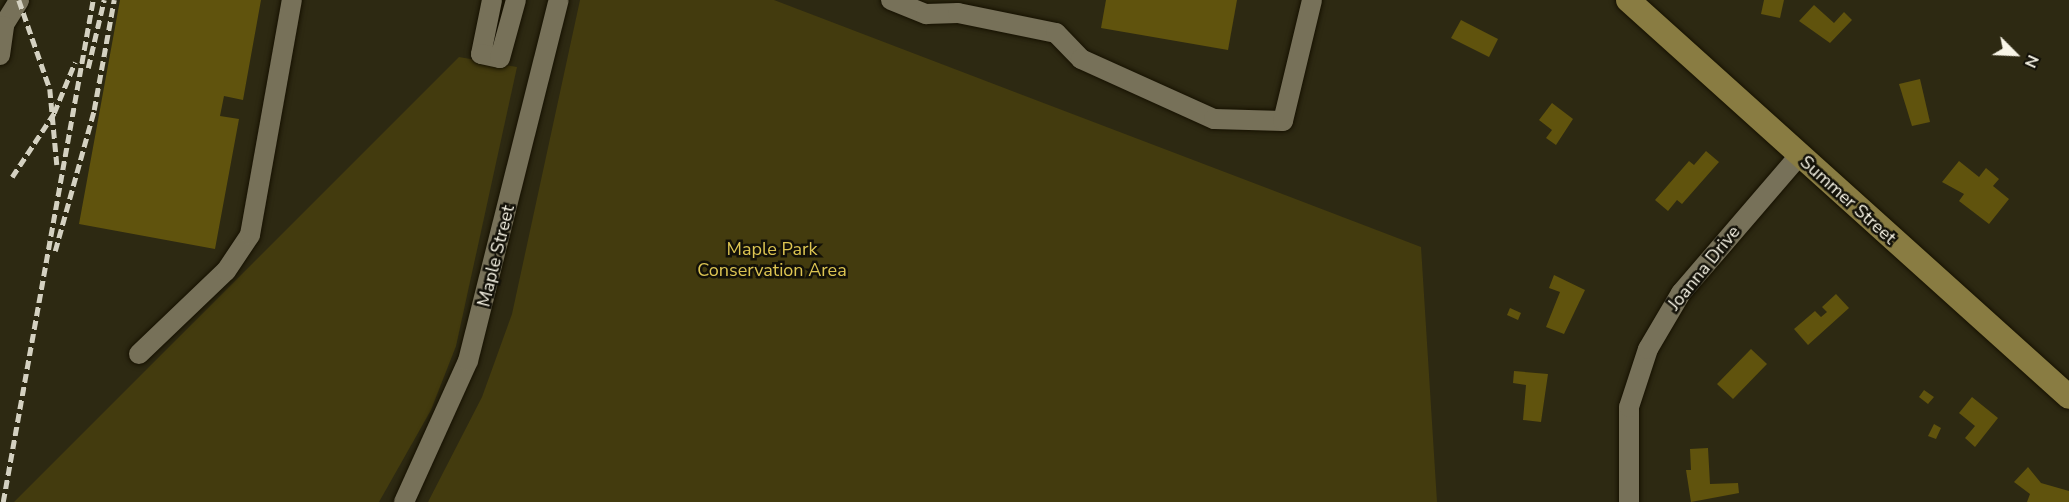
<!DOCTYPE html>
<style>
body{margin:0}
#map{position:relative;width:2069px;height:502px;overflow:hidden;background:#2d2912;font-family:"Nunito Sans",sans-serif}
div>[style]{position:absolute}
.green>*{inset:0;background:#433b0e}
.building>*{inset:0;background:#60530d}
.roads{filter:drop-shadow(0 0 2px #161100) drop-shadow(0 0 2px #161100)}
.minor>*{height:20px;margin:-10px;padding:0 10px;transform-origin:10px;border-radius:10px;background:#777159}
.major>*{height:24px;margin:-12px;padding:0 12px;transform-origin:12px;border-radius:12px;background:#897c42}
.rail>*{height:4.5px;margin-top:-2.25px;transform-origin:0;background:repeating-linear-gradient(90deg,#d4d1c1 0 9px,transparent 0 13.5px)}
span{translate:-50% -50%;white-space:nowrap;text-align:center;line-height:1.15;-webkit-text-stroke:5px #131108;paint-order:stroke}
.street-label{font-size:18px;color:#f8f5e7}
.park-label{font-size:18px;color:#ddc552}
.north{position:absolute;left:1985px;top:24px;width:60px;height:60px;-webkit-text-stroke:4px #131108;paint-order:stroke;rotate:114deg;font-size:16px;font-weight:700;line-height:24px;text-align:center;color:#f8f5e7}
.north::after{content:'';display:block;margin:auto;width:21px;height:27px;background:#f8f5e7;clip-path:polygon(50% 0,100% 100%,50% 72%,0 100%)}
</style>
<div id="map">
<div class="green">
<div style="clip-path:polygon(580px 0,774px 0,1421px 247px,1437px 502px,428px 502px,482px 397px,512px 314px)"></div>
<div style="clip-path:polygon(459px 57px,517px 67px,456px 346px,431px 410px,379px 502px,14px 502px)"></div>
</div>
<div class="building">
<div style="clip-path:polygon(120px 0,261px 0,243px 100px,224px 96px,220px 116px,239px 119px,215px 249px,79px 224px)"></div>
<div style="clip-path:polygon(1106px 0,1237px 0,1228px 50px,1101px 28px)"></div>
<div style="clip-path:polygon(1764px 0,1784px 0,1780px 18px,1761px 14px)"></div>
<div style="clip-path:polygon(1814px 5px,1834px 23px,1844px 12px,1852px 20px,1830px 43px,1799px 21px)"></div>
<div style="clip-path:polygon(1461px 20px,1498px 39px,1489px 57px,1451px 38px)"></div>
<div style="clip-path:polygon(1920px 79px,1930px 122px,1912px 126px,1899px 84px)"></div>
<div style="clip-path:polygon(1552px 103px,1573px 119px,1556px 145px,1546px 138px,1552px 130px,1539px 120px)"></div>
<div style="clip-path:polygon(1706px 151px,1719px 162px,1682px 204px,1677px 200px,1668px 211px,1655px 200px,1689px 161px,1694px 165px)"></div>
<div style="clip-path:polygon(1959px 161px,1979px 177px,1986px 168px,1999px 179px,1993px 186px,2009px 199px,1989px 224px,1959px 201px,1964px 194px,1942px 182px)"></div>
<div style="clip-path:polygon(1554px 275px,1585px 290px,1564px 334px,1546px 327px,1560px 292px,1549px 288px)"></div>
<div style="clip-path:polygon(1836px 294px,1849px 308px,1808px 345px,1794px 329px,1815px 311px,1821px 317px,1827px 312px,1822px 307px)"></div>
<div style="clip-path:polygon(1510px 308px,1521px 313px,1518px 320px,1507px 315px)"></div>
<div style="clip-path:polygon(1751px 349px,1767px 364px,1733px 399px,1717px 384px)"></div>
<div style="clip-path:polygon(1514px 371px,1548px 374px,1541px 422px,1523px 420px,1526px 385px,1513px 383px)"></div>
<div style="clip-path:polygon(1924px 390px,1934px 397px,1928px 404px,1919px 397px)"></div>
<div style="clip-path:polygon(1972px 397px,1998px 418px,1975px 447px,1965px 438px,1975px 426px,1959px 413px)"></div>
<div style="clip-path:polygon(1934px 424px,1941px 428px,1936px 439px,1928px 436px)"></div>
<div style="clip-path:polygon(1708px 448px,1710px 484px,1738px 483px,1739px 493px,1691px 502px,1686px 470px,1691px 470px,1690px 449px)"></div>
<div style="clip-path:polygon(2028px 467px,2041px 483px,2069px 491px,2069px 502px,2027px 502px,2030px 494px,2014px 482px)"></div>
</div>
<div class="roads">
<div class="minor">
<div style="left:492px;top:0;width:55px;rotate:101.5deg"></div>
<div style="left:481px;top:54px;width:19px;rotate:12deg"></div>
<div style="left:500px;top:58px;width:60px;rotate:-74.6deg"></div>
<div style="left:891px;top:0;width:38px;rotate:22deg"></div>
<div style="left:926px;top:14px;width:32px;rotate:-2deg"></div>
<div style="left:958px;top:13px;width:100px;rotate:11.5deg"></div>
<div style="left:1056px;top:33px;width:36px;rotate:46deg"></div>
<div style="left:1081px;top:59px;width:146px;rotate:24.3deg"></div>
<div style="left:1214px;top:119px;width:69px;rotate:1.7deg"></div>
<div style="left:1283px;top:121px;width:124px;rotate:-76.5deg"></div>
<div style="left:0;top:31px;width:36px;rotate:-58deg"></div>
<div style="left:0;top:55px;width:29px;rotate:-82deg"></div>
<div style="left:139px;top:354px;width:120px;rotate:-43.7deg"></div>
<div style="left:226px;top:271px;width:43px;rotate:-56.3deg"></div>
<div style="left:250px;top:235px;width:239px;rotate:-79.9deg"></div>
<div style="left:404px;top:502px;width:155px;rotate:-65.6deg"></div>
<div style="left:468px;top:361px;width:372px;rotate:-75.9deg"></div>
<div style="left:1629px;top:502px;width:95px;rotate:-90deg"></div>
<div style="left:1629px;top:407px;width:61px;rotate:-71.9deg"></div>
<div style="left:1648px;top:349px;width:65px;rotate:-59.5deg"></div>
<div style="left:1681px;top:293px;width:181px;rotate:-49.3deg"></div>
</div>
<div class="major">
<div style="left:1628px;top:0;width:593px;rotate:41.99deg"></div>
</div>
</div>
<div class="rail">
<div style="left:19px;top:0;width:94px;rotate:70.8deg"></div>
<div style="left:50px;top:89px;width:76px;rotate:84.7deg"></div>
<div style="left:88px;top:68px;width:70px;rotate:-76.8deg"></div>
<div style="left:12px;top:177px;width:77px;rotate:-56.7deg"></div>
<div style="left:54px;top:113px;width:55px;rotate:-67.6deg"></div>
<div style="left:55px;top:251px;width:146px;rotate:-74.5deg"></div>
<div style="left:94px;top:110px;width:112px;rotate:-79.7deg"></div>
<div style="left:3px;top:502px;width:510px;rotate:-79.84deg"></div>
</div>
<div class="street-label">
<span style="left:1848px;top:200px;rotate:42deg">Summer Street</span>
<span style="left:496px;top:256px;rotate:-76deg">Maple Street</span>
<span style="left:1704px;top:268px;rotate:-51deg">Joanna Drive</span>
</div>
<div class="park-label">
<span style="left:772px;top:260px">Maple Park<br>Conservation Area</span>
</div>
<div class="north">N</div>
</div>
